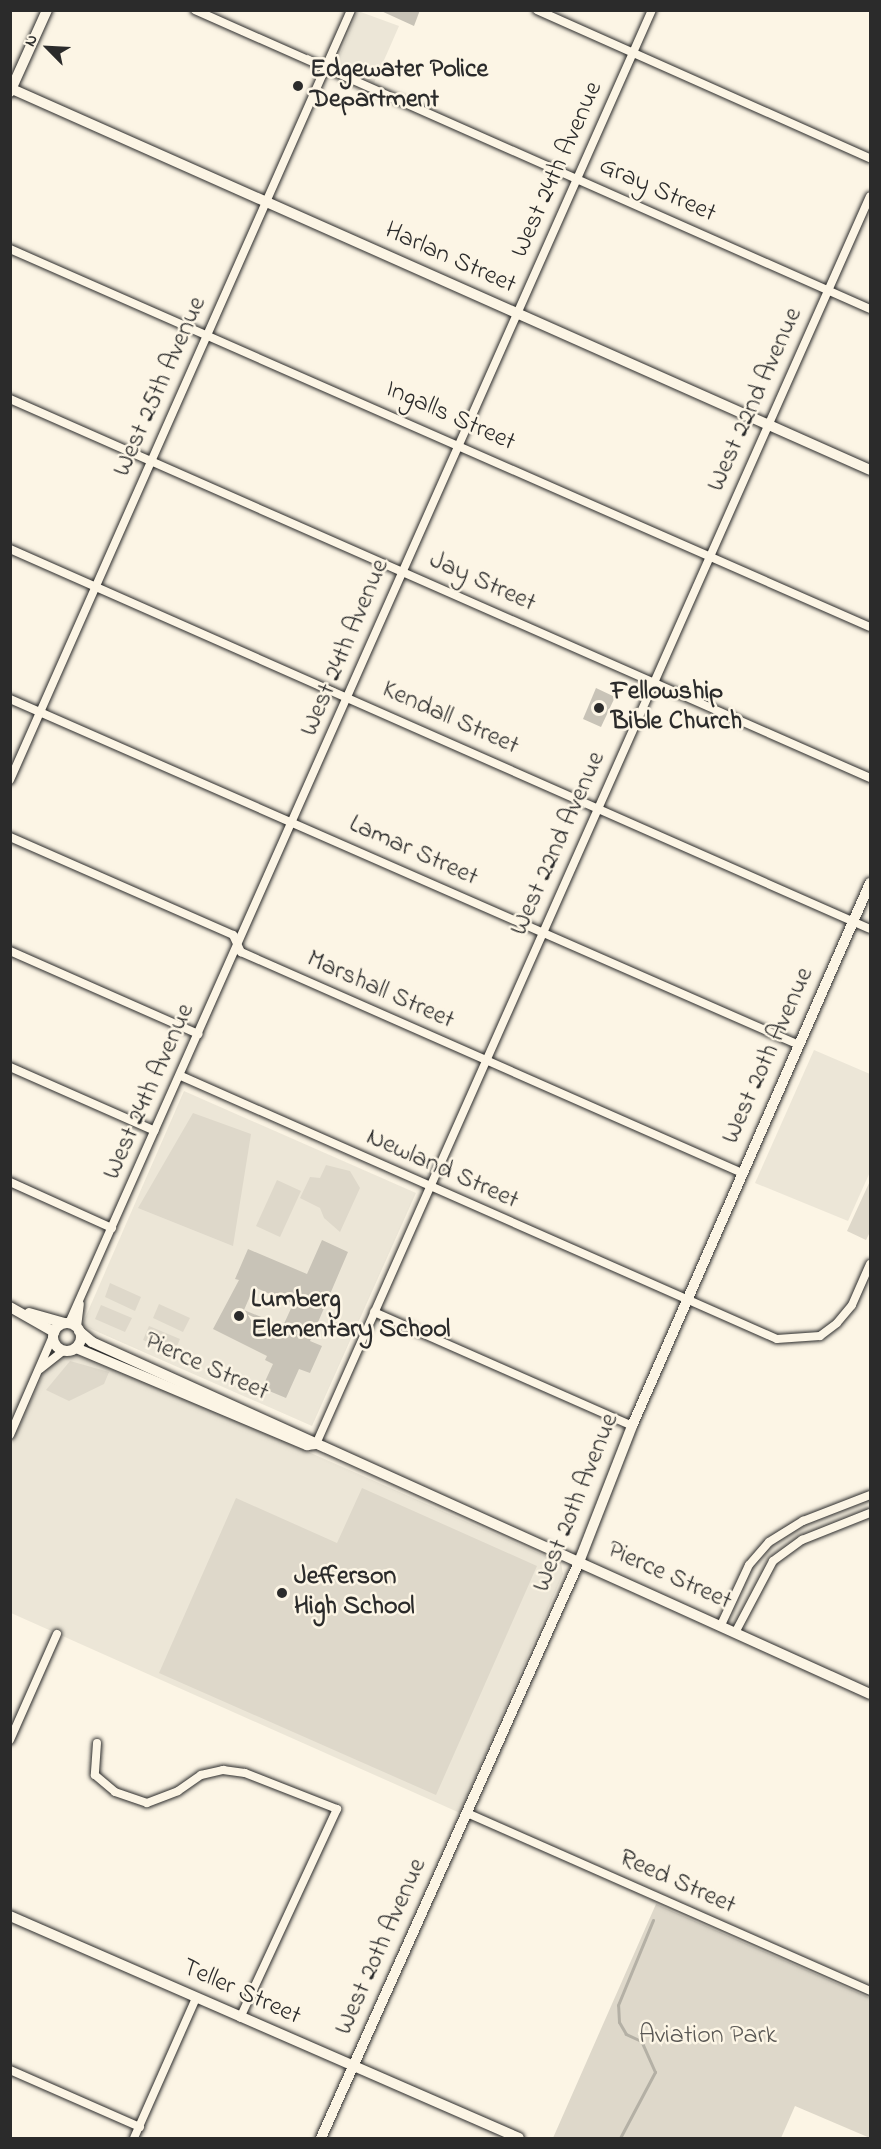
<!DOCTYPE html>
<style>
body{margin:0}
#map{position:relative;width:881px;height:2149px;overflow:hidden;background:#fcf5e5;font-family:"Indie Flower",sans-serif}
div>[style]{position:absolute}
.built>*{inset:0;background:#ece6d7}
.green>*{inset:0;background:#ded8ca}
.stream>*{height:3px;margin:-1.5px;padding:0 1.5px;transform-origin:1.5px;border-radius:1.5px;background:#b4b0a5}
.building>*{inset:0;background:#c8c3b7}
.roads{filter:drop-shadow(0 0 2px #2b2b2b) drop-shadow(0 0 2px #2b2b2b)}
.minor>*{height:8px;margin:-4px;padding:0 4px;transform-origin:4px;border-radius:4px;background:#fcf5e5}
.tertiary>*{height:10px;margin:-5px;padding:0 5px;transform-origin:5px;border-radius:5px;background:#fcf5e5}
.tertiary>.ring{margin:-5px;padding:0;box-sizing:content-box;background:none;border:10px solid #fcf5e5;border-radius:50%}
.dots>*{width:16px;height:16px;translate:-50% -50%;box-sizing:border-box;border:3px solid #fcf5e5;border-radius:50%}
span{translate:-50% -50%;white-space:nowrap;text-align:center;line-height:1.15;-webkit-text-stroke:5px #fcf5e5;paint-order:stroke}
.poi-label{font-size:26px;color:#2b2b2b;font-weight:700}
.left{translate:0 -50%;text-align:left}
.street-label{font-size:26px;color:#2b2b2b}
.park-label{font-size:26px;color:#585653}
.frame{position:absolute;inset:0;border:12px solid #2b2b2b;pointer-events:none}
.north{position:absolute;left:18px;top:18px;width:60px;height:60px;-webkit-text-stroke:4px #fcf5e5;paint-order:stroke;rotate:294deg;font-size:16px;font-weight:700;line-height:24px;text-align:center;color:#2b2b2b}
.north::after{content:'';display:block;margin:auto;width:21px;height:27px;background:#2b2b2b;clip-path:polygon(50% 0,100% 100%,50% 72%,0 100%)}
</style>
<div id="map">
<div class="built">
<div style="clip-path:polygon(358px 11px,399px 26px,374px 83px,336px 64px)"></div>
<div style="clip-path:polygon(814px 1050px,870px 1074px,870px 1172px,848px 1221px,755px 1183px)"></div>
<div style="clip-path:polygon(184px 1091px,416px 1193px,312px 1426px,82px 1325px)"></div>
<div style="clip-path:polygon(58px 1342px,561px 1563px,563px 1574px,460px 1813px,11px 1613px,11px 1445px)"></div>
</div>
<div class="green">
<div style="clip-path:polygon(193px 1113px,251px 1134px,233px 1246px,138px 1208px)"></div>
<div style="clip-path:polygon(326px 1165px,350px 1171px,360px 1188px,340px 1232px,324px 1218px,320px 1208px,300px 1198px,310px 1177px,320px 1178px)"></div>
<div style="clip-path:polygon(277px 1180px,301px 1191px,280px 1237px,256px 1226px)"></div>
<div style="clip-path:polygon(870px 1181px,870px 1232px,866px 1240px,847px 1231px)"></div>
<div style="clip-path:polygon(110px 1283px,141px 1297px,135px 1311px,105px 1297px)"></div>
<div style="clip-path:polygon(159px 1304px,190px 1318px,183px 1332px,153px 1318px)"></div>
<div style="clip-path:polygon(101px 1305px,132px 1318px,125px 1332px,95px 1319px)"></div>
<div style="clip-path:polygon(149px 1326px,180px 1339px,174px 1353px,143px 1340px)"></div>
<div style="clip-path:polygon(70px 1361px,109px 1372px,104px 1384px,69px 1401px,46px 1390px)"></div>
<div style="clip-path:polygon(362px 1488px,537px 1566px,436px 1795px,159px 1673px,236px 1498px,337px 1543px)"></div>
<div style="clip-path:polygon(656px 1904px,870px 1998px,870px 2138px,795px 2106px,781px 2138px,553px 2138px)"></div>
</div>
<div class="stream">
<div style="left:620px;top:2138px;width:75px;rotate:-62.1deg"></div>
<div style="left:655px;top:2072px;width:34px;rotate:-114deg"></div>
<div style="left:641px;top:2041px;width:17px;rotate:-155deg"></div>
<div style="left:626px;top:2034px;width:14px;rotate:-120deg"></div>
<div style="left:619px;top:2022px;width:17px;rotate:-93deg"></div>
<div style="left:618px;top:2005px;width:92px;rotate:-67.6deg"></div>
</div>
<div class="building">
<div style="clip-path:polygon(379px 10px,420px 10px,414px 26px)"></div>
<div style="clip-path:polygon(596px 688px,615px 697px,601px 727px,583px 719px)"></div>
<div style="clip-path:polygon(evenodd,322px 1240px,348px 1252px,310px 1341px,322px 1346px,310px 1373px,299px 1369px,286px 1398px,262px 1388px,273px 1364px,265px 1360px,267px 1356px,213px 1329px,239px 1280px,235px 1279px,248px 1249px,307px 1274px,322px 1240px,254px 1287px,293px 1304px,283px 1326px,244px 1310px,254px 1287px)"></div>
</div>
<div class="roads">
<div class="minor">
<div style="left:195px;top:10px;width:738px;rotate:23.89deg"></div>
<div style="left:537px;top:10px;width:364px;rotate:24deg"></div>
<div style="left:10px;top:249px;width:939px;rotate:23.73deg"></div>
<div style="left:10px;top:399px;width:940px;rotate:23.78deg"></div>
<div style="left:10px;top:549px;width:940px;rotate:23.84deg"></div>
<div style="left:10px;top:699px;width:862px;rotate:23.68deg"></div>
<div style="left:10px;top:780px;width:842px;rotate:-66.11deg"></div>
<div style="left:10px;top:837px;width:244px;rotate:23.7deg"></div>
<div style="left:233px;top:935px;width:19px;rotate:65deg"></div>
<div style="left:241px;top:952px;width:548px;rotate:23.8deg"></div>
<div style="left:10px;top:951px;width:206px;rotate:23.8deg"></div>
<div style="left:10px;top:1067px;width:158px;rotate:23.8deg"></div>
<div style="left:181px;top:1076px;width:651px;rotate:23.81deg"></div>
<div style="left:777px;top:1339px;width:43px;rotate:-4deg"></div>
<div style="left:820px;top:1336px;width:21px;rotate:-37deg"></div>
<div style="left:837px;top:1323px;width:23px;rotate:-50deg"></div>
<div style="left:852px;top:1305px;width:45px;rotate:-66.3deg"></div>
<div style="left:10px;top:1182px;width:112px;rotate:24.3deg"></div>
<div style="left:374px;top:1312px;width:282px;rotate:23.8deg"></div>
<div style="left:69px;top:1323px;width:1437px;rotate:-66.06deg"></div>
<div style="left:77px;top:1327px;width:23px;rotate:-83deg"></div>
<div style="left:40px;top:1369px;width:29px;rotate:-38deg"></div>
<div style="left:10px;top:1435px;width:108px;rotate:-66.5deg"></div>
<div style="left:316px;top:1444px;width:1365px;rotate:-66.06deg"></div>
<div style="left:721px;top:1625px;width:66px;rotate:-65deg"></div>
<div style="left:749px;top:1565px;width:30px;rotate:-49deg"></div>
<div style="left:769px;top:1542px;width:40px;rotate:-32deg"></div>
<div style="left:803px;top:1521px;width:72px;rotate:-21.2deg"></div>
<div style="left:736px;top:1631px;width:79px;rotate:-62.1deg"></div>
<div style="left:773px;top:1561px;width:36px;rotate:-36deg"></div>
<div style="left:802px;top:1540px;width:73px;rotate:-21.7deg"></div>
<div style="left:10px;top:1740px;width:116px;rotate:-66.1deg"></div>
<div style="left:97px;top:1743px;width:32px;rotate:94deg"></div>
<div style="left:95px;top:1775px;width:26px;rotate:40deg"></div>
<div style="left:115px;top:1792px;width:34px;rotate:19deg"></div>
<div style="left:147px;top:1803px;width:33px;rotate:-21deg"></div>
<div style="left:178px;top:1791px;width:28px;rotate:-35deg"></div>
<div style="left:201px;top:1775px;width:23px;rotate:-13deg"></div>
<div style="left:223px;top:1770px;width:22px;rotate:8deg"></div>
<div style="left:245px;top:1773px;width:99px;rotate:21.4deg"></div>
<div style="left:337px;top:1809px;width:230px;rotate:114.9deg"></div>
<div style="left:467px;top:1813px;width:441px;rotate:23.8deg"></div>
<div style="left:10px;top:2070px;width:142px;rotate:23.7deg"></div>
<div style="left:134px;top:2138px;width:153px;rotate:-66.1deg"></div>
</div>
<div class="tertiary">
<div style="left:12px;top:89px;width:939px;rotate:23.94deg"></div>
<div style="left:10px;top:92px;width:90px;rotate:-65.7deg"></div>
<div style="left:10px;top:1307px;width:51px;rotate:29.6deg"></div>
<div style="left:29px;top:1313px;width:36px;rotate:16deg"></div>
<div class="ring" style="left:53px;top:1323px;width:18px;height:18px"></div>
<div style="left:79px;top:1331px;width:17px;rotate:40deg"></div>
<div style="left:92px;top:1342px;width:854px;rotate:24.34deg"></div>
<div style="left:76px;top:1348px;width:251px;rotate:22.8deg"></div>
<div style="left:307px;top:1445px;width:9px;rotate:-6deg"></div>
<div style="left:10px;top:1916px;width:555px;rotate:23.56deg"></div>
<div style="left:321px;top:2138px;width:631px;rotate:-65.87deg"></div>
<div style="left:579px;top:1562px;width:146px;rotate:-68.7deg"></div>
<div style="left:632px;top:1426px;width:593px;rotate:-66.33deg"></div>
</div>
</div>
<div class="dots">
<div style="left:298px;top:86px;background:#2b2b2b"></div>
<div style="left:599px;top:708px;background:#2b2b2b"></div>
<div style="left:239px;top:1316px;background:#2b2b2b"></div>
<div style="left:282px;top:1593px;background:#2b2b2b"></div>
</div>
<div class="poi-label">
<span class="left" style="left:310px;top:86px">Edgewater Police<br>Department</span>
<span class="left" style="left:611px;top:708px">Fellowship<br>Bible Church</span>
<span class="left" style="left:251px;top:1316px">Lumberg<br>Elementary School</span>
<span class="left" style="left:294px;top:1593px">Jefferson<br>High School</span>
</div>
<div class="street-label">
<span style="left:558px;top:170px;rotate:-66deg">West 24th Avenue</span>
<span style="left:657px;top:191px;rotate:24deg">Gray Street</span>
<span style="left:450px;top:259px;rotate:24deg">Harlan Street</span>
<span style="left:161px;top:387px;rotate:-66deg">West 25th Avenue</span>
<span style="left:756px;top:400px;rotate:-66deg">West 22nd Avenue</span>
<span style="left:450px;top:417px;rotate:24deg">Ingalls Street</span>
<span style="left:482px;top:583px;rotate:24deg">Jay Street</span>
<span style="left:346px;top:648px;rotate:-67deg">West 24th Avenue</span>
<span style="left:450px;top:719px;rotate:24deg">Kendall Street</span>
<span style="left:559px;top:844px;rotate:-66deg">West 22nd Avenue</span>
<span style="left:413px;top:852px;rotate:24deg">Lamar Street</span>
<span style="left:380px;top:991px;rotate:24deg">Marshall Street</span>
<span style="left:769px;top:1056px;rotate:-66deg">West 20th Avenue</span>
<span style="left:150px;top:1092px;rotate:-66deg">West 24th Avenue</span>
<span style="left:442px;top:1170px;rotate:24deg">Newland Street</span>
<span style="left:206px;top:1368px;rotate:24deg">Pierce Street</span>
<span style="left:577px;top:1503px;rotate:-68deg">West 20th Avenue</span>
<span style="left:669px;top:1577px;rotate:24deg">Pierce Street</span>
<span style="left:677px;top:1883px;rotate:24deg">Reed Street</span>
<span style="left:382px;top:1947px;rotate:-66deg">West 20th Avenue</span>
<span style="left:241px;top:1993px;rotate:24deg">Teller Street</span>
</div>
<div class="park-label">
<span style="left:708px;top:2037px">Aviation Park</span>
</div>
<div class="frame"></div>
<div class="north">N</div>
</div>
